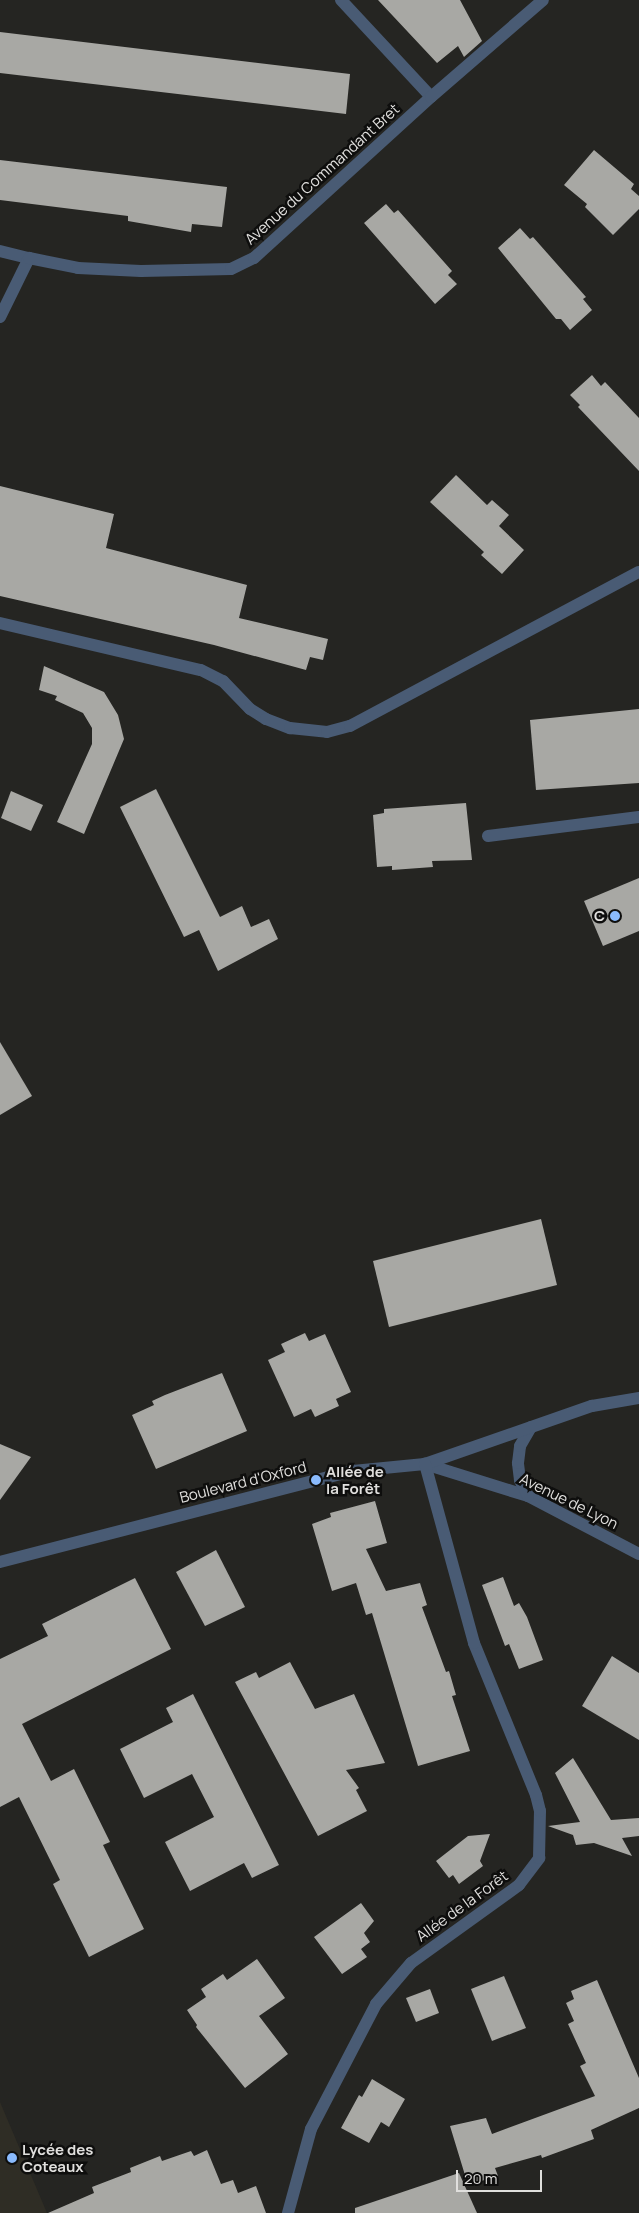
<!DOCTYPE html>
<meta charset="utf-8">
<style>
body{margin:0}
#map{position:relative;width:639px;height:2213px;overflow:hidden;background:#252522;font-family:Manrope,sans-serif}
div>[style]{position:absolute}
.built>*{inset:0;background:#2f2d25}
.building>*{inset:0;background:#a8a8a4}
.lane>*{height:12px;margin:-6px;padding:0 6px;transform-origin:6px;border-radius:6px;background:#495b74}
.street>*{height:12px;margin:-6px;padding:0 6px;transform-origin:6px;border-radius:6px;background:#495b74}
.dots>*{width:14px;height:14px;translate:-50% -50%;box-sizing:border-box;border:2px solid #0e0e0d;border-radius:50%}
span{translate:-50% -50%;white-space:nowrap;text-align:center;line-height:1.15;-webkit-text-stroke:5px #0e0e0d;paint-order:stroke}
.street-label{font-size:15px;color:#e0dfdd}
.poi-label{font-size:15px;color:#e0dfdd;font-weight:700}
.right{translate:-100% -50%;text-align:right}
.left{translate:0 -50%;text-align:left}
.scale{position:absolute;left:456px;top:2170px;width:86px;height:22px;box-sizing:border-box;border:2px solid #e0dfdd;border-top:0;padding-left:6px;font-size:15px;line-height:18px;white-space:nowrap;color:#e0dfdd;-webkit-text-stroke:4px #0e0e0d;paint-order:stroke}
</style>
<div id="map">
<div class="built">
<div style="clip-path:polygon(0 2102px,47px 2213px,0 2213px)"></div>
</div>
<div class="building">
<div style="clip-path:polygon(378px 0,460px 0,482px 41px,464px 57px,458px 46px,437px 63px)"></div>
<div style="clip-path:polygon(0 32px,350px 74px,346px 114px,0 73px)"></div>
<div style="clip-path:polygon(594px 150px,634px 184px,631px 189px,639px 196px,639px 209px,613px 235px,585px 207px,587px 204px,564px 185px)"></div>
<div style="clip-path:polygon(0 160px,227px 187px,222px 227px,192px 224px,191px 232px,128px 221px,128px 216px,0 200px)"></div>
<div style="clip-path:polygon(386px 204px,394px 213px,398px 210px,452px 271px,448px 275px,457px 284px,435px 304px,364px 223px)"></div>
<div style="clip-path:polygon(520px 228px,530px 239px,533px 237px,586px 297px,583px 299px,592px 310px,570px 330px,561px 319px,556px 319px,498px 248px)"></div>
<div style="clip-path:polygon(592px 375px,601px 386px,605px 382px,639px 418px,639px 471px,578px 407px,580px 405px,570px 395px)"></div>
<div style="clip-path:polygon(456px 475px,487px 505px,492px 500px,509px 515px,499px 526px,524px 550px,502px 574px,481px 555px,484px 552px,430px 502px)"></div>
<div style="clip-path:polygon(0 486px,114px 514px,106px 548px,247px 585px,239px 618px,328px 639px,323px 660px,310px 657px,306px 670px,214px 645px,0 596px)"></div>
<div style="clip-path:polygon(44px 666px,104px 692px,118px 715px,124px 739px,84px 834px,57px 822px,92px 744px,92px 728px,83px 713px,55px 700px,57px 696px,39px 690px)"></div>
<div style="clip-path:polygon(639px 709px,639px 783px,536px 790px,530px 720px)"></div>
<div style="clip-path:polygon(156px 789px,220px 917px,242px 906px,251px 927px,269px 919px,278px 939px,218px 971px,199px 930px,184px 937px,120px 807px)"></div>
<div style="clip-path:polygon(11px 791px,43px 805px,31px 831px,1px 818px)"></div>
<div style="clip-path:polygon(466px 803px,472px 860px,432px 861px,433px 867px,392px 870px,392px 866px,377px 867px,373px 815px,384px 813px,384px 809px)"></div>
<div style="clip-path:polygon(639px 878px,639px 931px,603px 946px,584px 901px)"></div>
<div style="clip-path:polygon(0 1042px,32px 1096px,0 1115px)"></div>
<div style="clip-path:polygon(541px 1219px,557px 1285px,389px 1327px,373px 1261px)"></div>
<div style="clip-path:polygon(305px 1333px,309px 1341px,325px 1334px,351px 1392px,336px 1399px,339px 1406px,315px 1417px,311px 1409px,294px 1417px,268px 1360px,285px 1352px,281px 1344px)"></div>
<div style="clip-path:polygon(222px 1373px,247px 1431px,156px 1469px,132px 1415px,154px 1405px,152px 1401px,165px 1395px)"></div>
<div style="clip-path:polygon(0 1444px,31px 1457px,0 1500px)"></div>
<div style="clip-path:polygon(375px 1501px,387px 1543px,366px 1549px,386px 1591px,420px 1583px,427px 1605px,422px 1607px,446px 1672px,449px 1671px,456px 1695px,452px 1696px,470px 1751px,418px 1766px,372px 1613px,366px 1615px,356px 1583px,332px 1591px,312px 1524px,331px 1517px,330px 1513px)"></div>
<div style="clip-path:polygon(216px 1550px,245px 1607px,205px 1626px,176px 1572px)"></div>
<div style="clip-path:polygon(503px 1577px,514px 1606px,519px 1603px,527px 1617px,543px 1660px,519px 1669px,509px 1644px,505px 1646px,482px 1585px)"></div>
<div style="clip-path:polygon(135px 1578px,171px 1649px,22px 1724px,51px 1781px,74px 1769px,110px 1842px,103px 1845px,144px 1929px,89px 1957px,53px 1884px,60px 1880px,19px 1797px,0 1807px,0 1659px,48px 1636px,42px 1624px)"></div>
<div style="clip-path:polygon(612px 1656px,639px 1673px,639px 1740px,582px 1706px)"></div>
<div style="clip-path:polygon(290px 1662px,315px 1709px,354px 1694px,385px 1763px,346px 1770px,359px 1788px,356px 1790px,367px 1811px,318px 1836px,235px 1682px,256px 1672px,259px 1678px)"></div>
<div style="clip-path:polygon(193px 1694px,279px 1865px,252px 1878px,244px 1863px,190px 1891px,165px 1842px,214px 1817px,192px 1774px,144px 1798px,120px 1749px,173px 1722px,166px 1708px)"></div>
<div style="clip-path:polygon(573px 1758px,611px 1820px,639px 1818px,639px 1836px,622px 1838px,632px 1856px,594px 1843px,576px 1845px,573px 1835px,548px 1826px,580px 1822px,555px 1773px)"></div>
<div style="clip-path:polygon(490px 1834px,480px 1861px,483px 1866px,459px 1884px,453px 1875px,449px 1878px,436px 1861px,468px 1836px)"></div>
<div style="clip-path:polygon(361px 1903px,374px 1921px,364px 1933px,370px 1942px,361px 1949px,367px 1957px,342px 1974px,314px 1937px)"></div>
<div style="clip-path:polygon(257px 1959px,285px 1998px,259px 2016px,288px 2054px,245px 2088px,196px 2027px,197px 2025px,187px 2010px,206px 1997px,201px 1989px,223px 1974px,227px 1980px)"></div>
<div style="clip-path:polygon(504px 1976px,526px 2028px,492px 2041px,471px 1989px)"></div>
<div style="clip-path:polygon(597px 1980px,639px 2078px,639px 2108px,591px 2130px,594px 2139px,542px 2158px,541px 2155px,495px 2168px,498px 2176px,468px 2185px,450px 2126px,486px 2118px,492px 2134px,595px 2096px,580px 2066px,586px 2063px,568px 2024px,574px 2021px,566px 2003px,574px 1999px,571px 1991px)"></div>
<div style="clip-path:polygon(430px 1989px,439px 2013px,416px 2022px,406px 1998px)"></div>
<div style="clip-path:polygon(372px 2079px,405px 2099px,389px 2127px,381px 2122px,369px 2143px,341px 2128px,359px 2095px,362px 2097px)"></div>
<div style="clip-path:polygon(207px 2150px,221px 2184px,233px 2180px,238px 2193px,256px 2186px,266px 2213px,48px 2213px,94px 2193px,92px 2187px,131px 2172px,130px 2168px,160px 2156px,162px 2161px,191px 2151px,194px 2156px)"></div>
<div style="clip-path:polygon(459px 2173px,477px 2213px,355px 2213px,355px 2208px)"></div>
</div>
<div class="lane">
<div style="left:0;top:623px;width:206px;rotate:13.2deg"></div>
<div style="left:201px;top:670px;width:25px;rotate:27deg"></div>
<div style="left:223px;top:681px;width:39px;rotate:46deg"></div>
<div style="left:250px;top:709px;width:19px;rotate:32deg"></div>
<div style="left:266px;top:719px;width:26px;rotate:21deg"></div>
<div style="left:290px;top:728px;width:37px;rotate:6deg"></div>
<div style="left:327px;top:732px;width:24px;rotate:-15deg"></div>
<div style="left:350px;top:726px;width:327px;rotate:-28.1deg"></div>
<div style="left:488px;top:836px;width:152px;rotate:-7.2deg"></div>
</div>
<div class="street">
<div style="left:341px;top:0;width:132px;rotate:47.1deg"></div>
<div style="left:0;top:251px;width:30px;rotate:14deg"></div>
<div style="left:0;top:317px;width:66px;rotate:-63.8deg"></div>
<div style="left:29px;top:258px;width:50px;rotate:11.5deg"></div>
<div style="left:78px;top:268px;width:63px;rotate:2.7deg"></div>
<div style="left:141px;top:271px;width:90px;rotate:-1.3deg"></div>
<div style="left:231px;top:269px;width:25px;rotate:-26deg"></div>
<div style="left:254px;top:258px;width:239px;rotate:-42.3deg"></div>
<div style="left:431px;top:97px;width:148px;rotate:-40.9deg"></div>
<div style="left:425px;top:1464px;width:108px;rotate:17.3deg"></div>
<div style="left:528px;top:1496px;width:125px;rotate:27.6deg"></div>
<div style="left:528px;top:1496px;width:18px;rotate:-117deg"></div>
<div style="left:520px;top:1480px;width:17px;rotate:-97deg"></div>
<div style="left:518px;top:1463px;width:17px;rotate:-83deg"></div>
<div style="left:520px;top:1446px;width:22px;rotate:-60deg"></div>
<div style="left:0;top:1562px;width:365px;rotate:-14.5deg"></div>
<div style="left:353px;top:1471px;width:72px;rotate:-5.6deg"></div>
<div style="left:425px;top:1464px;width:177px;rotate:-19.2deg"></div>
<div style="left:592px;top:1406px;width:48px;rotate:-9.7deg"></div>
<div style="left:288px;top:2213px;width:87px;rotate:-74.7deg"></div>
<div style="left:311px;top:2129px;width:141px;rotate:-62.5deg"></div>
<div style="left:376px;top:2004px;width:54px;rotate:-49.5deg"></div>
<div style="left:411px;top:1963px;width:133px;rotate:-35.8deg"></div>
<div style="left:519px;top:1885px;width:34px;rotate:-53deg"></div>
<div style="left:539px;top:1858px;width:47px;rotate:-88.8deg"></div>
<div style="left:540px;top:1811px;width:16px;rotate:-104deg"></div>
<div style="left:536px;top:1795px;width:164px;rotate:-112.2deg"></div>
<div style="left:474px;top:1643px;width:186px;rotate:-105.3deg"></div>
</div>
<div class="dots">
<div style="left:615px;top:916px;background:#8abafc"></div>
<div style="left:316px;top:1480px;background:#8abafc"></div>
<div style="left:12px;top:2158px;background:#8abafc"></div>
</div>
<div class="street-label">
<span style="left:322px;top:174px;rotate:-42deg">Avenue du Commandant Bret</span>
<span style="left:243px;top:1482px;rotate:-14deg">Boulevard d'Oxford</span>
<span style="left:569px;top:1501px;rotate:26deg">Avenue de Lyon</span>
<span style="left:462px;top:1906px;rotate:-36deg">Allée de la Forêt</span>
</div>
<div class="poi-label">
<span class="right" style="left:605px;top:916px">C</span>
<span class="left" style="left:326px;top:1480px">Allée de<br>la Forêt</span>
<span class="left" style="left:22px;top:2158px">Lycée des<br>Coteaux</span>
</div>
<div class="scale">20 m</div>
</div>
